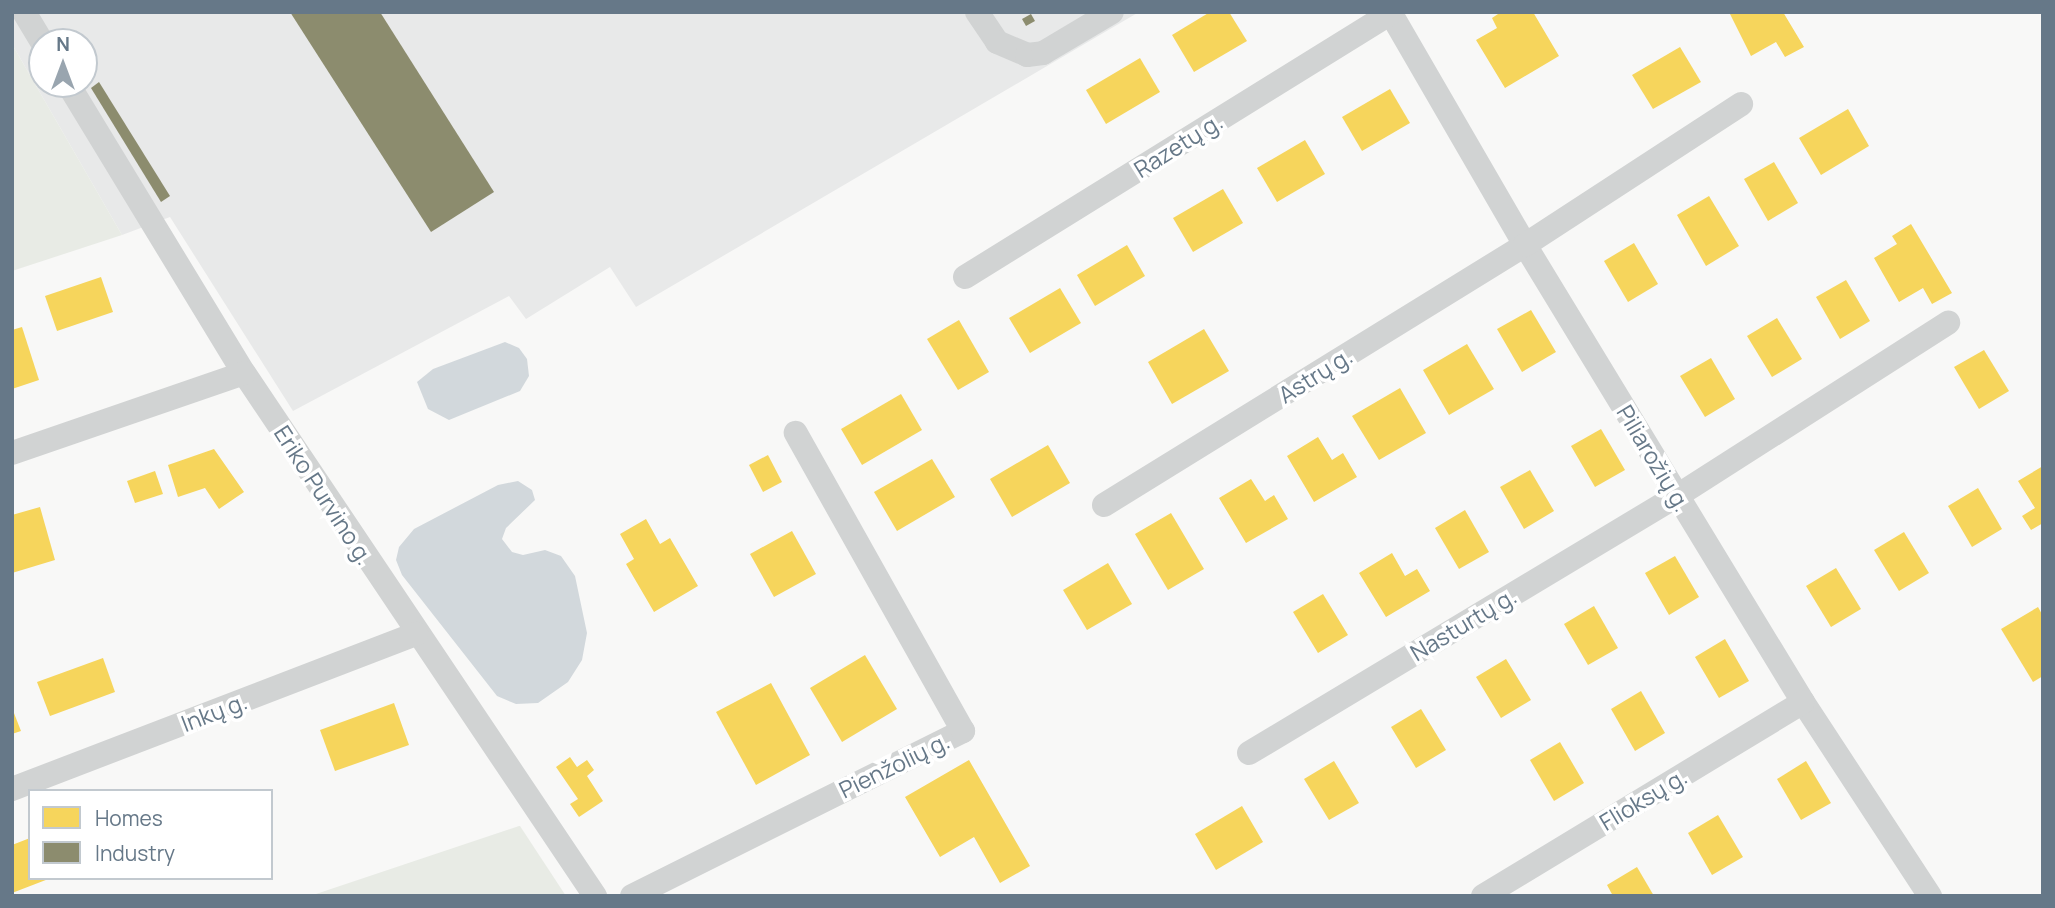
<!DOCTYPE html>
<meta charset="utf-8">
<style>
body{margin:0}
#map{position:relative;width:2055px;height:908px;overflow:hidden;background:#f8f8f7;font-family:Manrope,sans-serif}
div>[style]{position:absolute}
.built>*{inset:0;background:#e8e9e9}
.green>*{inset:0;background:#e8ebe5}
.water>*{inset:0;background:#d2d8dc}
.homes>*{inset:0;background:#f6d55c}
.industry>*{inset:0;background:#8c8c6e}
.street>*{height:24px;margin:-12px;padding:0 12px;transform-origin:12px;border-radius:12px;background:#d1d3d3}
span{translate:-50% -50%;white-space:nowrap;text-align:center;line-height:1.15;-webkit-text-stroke:7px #fff;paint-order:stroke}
.street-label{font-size:23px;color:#667888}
.frame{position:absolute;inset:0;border:14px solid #667888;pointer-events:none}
.legend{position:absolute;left:28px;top:789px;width:245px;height:91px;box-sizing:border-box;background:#fff;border:2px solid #c2c9cf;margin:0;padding:9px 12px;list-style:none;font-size:21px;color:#667888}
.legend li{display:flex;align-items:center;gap:14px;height:35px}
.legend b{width:35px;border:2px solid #c2c9cf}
.north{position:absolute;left:28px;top:28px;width:70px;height:70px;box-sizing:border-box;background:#fff;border:2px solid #c2c9cf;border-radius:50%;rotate:0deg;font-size:19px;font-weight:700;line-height:28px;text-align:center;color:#667888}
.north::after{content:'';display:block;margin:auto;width:24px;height:32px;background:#99a5af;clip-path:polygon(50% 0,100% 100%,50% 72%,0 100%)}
</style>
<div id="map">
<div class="built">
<div style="clip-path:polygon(evenodd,12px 12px,1139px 12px,636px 307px,610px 267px,526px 319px,509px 296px,293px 411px,170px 217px,122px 235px,12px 44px,12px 12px,42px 42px,84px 42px,84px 84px,42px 84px,42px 42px)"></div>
</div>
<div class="green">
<div style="clip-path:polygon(12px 44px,122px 235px,12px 271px)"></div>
<div style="clip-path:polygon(520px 826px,566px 896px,310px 896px,519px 826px)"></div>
</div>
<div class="water">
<div style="clip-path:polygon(505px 342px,519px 348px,527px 359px,529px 376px,520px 391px,449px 420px,428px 409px,417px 382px,433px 369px)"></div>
<div style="clip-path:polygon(518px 481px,532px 490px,535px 500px,506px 528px,502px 539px,512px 552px,523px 555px,545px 550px,561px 556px,575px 576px,587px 633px,582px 660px,568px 682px,538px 703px,516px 704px,497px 696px,402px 575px,396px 560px,399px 547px,414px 529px,498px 485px)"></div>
</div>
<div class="homes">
<div style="clip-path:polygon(1210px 12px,1229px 12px,1247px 41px,1194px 72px,1172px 35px)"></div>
<div style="clip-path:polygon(1501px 12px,1533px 12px,1559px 56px,1505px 88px,1476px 40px,1497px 28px,1492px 18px)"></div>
<div style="clip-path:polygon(1729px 12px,1783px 12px,1804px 47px,1785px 57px,1776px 42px,1751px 56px)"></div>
<div style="clip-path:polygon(1680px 47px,1701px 82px,1653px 109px,1632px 75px)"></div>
<div style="clip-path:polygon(1140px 58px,1160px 92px,1106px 124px,1086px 90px)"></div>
<div style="clip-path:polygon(1390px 89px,1410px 123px,1362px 151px,1342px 117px)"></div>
<div style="clip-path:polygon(1848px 109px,1869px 146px,1821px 175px,1799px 138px)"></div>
<div style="clip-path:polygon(1305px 140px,1325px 174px,1277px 202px,1257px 168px)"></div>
<div style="clip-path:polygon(1774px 162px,1798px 203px,1768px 221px,1744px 179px)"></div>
<div style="clip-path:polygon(1223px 189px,1243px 223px,1193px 252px,1173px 218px)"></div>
<div style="clip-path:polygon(1709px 196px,1739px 246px,1706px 266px,1677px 215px)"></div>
<div style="clip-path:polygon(1911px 224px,1952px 293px,1932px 304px,1923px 288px,1899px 302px,1874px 258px,1897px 244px,1892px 236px)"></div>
<div style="clip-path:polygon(1634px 243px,1658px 284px,1628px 302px,1604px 261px)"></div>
<div style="clip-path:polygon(1127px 245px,1145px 276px,1095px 306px,1077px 275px)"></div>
<div style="clip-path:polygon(101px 277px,113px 312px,57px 331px,45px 296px)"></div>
<div style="clip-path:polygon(1846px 280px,1870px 321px,1840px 339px,1816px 297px)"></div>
<div style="clip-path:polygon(1060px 288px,1081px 323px,1030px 353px,1009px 318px)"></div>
<div style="clip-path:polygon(1531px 310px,1556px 352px,1522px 372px,1497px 329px)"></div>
<div style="clip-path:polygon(1777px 318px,1802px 359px,1772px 377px,1747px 336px)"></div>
<div style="clip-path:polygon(959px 320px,989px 372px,958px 390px,927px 339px)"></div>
<div style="clip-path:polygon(22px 327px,39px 380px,12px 389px,12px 330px)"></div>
<div style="clip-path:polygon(1204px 329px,1229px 371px,1172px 404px,1148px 362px)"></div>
<div style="clip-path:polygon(1467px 344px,1494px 389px,1449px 415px,1423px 370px)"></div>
<div style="clip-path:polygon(1984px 350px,2009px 391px,1979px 409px,1954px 367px)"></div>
<div style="clip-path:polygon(1711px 358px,1735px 399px,1705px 417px,1680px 376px)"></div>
<div style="clip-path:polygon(1400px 388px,1426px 433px,1379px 460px,1352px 416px)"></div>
<div style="clip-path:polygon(901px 394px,922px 430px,862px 465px,841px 429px)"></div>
<div style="clip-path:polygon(1601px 429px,1625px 470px,1595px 487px,1571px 446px)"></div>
<div style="clip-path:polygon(1318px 437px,1332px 460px,1343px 453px,1357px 477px,1314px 502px,1287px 456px)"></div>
<div style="clip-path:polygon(1048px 445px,1070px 483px,1012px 517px,990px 479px)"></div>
<div style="clip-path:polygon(214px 449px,244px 492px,219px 509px,205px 488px,178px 497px,168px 465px)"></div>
<div style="clip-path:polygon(768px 455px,782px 482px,763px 492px,749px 465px)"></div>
<div style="clip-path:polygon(932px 459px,955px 497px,897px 531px,874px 492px)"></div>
<div style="clip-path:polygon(2043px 466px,2043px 523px,2031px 530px,2022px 516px,2035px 508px,2018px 481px)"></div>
<div style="clip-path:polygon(1530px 470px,1554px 511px,1524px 529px,1500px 487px)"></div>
<div style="clip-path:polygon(155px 471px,163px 494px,135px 503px,127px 481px)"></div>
<div style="clip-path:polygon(1251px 479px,1265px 501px,1274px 495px,1288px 519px,1246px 543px,1219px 498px)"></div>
<div style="clip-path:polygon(1978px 488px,2002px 529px,1972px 547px,1948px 506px)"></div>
<div style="clip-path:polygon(40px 507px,55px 560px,12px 573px,12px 515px)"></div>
<div style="clip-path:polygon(1465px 510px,1489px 552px,1459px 569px,1435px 528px)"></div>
<div style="clip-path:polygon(1171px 513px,1204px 569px,1168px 590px,1135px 534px)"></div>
<div style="clip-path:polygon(646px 519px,660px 544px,670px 538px,698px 586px,654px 612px,626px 564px,634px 559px,620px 534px)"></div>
<div style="clip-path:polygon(792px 531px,816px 574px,774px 597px,750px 554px)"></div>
<div style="clip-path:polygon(1904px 532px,1929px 573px,1899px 591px,1874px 550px)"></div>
<div style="clip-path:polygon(1392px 553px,1405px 576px,1417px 569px,1430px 591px,1386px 617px,1359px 573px)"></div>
<div style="clip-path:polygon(1675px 556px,1699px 597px,1669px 615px,1645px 573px)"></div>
<div style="clip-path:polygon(1108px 563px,1132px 604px,1087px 630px,1063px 590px)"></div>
<div style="clip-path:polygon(1836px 568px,1861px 609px,1831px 627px,1806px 586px)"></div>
<div style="clip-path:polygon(1323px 594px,1348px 635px,1318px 653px,1293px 612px)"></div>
<div style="clip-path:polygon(1594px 606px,1618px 648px,1588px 665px,1564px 624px)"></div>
<div style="clip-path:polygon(2038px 607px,2043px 616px,2043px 676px,2033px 682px,2001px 629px)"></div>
<div style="clip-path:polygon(1725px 639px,1749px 681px,1719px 698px,1695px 657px)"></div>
<div style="clip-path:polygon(865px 655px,897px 709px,842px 742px,810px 688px)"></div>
<div style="clip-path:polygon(103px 658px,115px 692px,50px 716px,37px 682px)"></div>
<div style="clip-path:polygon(1506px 659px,1531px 700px,1501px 718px,1476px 677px)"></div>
<div style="clip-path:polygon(771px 683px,810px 755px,756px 785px,716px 712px)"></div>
<div style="clip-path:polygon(1641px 691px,1665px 733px,1635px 751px,1611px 709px)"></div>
<div style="clip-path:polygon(394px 703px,409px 745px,335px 771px,320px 730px)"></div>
<div style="clip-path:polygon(12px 708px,21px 731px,12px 734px)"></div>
<div style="clip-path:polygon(1421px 709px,1446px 750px,1416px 768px,1391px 727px)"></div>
<div style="clip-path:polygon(1560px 742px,1584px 783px,1554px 801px,1530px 760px)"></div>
<div style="clip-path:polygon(570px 757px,577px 767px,587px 760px,594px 770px,587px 776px,603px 801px,579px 817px,570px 804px,578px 799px,556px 767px)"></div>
<div style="clip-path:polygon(969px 760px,1030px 866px,1000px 883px,974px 837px,940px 857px,905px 797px)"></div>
<div style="clip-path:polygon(1334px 761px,1359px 803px,1329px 820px,1304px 779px)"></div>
<div style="clip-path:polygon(1806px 761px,1831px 803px,1801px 820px,1777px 779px)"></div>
<div style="clip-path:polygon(1242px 806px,1263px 842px,1216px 870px,1195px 834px)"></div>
<div style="clip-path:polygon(1718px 815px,1743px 857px,1712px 875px,1688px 833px)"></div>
<div style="clip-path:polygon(30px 838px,30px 878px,51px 878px,12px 893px,12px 845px)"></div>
<div style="clip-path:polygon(1637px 867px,1654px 896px,1613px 896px,1607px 885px)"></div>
</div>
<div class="industry">
<div style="clip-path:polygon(290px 12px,380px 12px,494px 192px,431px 232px)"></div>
<div style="clip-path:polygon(1031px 14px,1035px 21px,1026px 26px,1022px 19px)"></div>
<div style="clip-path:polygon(99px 82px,170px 196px,161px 202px,91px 88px)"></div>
</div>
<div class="street">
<div style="left:24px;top:12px;width:35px;rotate:59deg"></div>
<div style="left:977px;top:12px;width:36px;rotate:56deg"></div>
<div style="left:997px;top:42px;width:33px;rotate:23deg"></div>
<div style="left:1027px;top:55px;width:16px;rotate:-7deg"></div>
<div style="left:1043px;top:53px;width:80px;rotate:-30.7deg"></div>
<div style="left:1390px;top:12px;width:269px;rotate:59.9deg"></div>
<div style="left:1525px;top:245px;width:535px;rotate:58.69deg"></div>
<div style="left:1803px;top:702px;width:232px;rotate:56.8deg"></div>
<div style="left:68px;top:84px;width:338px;rotate:58.7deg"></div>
<div style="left:244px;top:373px;width:630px;rotate:56.13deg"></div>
<div style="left:965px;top:277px;width:501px;rotate:-31.79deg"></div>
<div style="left:12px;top:453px;width:245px;rotate:-19deg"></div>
<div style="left:1104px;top:505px;width:495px;rotate:-31.7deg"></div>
<div style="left:1525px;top:245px;width:258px;rotate:-33.1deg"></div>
<div style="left:1249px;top:753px;width:499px;rotate:-31deg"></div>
<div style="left:1677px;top:496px;width:322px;rotate:-32.6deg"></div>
<div style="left:12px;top:789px;width:433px;rotate:-21deg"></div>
<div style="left:632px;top:896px;width:370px;rotate:-26.5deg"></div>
<div style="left:963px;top:731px;width:342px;rotate:-119.3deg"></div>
<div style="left:1483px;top:896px;width:374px;rotate:-31.2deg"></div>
</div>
<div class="street-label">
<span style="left:1178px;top:145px;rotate:-32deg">Razetų g.</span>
<span style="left:1315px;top:375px;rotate:-32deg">Astrų g.</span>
<span style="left:1654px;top:458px;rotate:59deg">Piliarožių g.</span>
<span style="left:324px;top:495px;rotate:57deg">Eriko Purvino g.</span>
<span style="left:1463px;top:624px;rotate:-31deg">Nasturtų g.</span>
<span style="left:214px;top:712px;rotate:-21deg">Inkų g.</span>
<span style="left:894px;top:765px;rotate:-26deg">Pienžolių g.</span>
<span style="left:1643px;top:799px;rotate:-31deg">Flioksų g.</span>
</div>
<div class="frame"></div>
<ul class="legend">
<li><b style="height:19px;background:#f6d55c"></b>Homes</li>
<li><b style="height:19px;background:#8c8c6e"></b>Industry</li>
</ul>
<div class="north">N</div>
</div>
